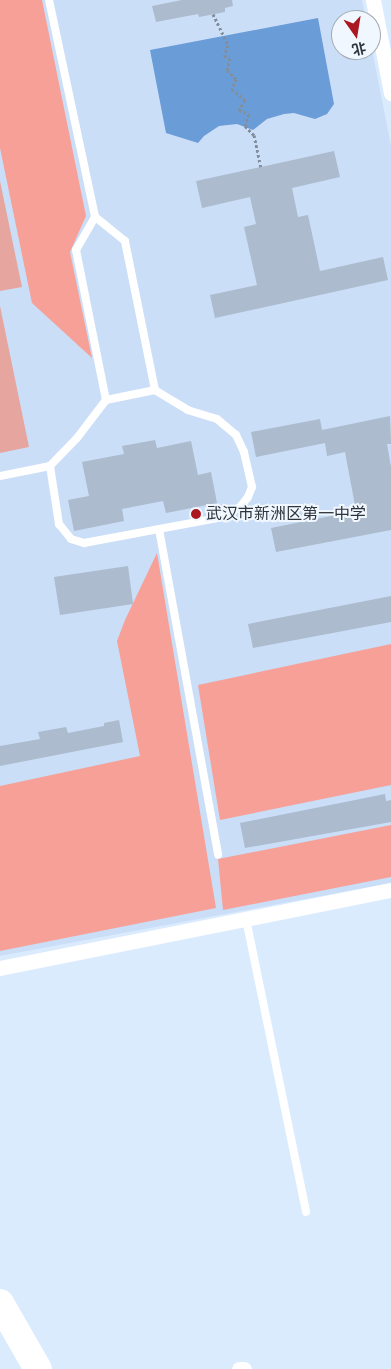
<!DOCTYPE html>
<meta charset="utf-8">
<style>
body{margin:0}
#map{position:relative;width:391px;height:1369px;overflow:hidden;background:#dbebfe;font-family:"Work Sans","Noto Sans SC",sans-serif}
div>[style]{position:absolute}
.built>*{inset:0;background:#cadef7}
.green>*{inset:0;background:#e6a59f}
.forest>*{inset:0;background:#f6a098}
.water>*{inset:0;background:#6a9cd8}
.building>*{inset:0;background:#acbbcd}
.path>*{height:3px;margin-top:-1.5px;transform-origin:0;background:repeating-linear-gradient(90deg,#838e9b 0 2.5px,transparent 0 5px)}
.lane>*{height:8px;margin:-4px;padding:0 4px;transform-origin:4px;border-radius:4px;background:#fff}
.street>*{height:15px;margin:-7.5px;padding:0 7.5px;transform-origin:7.5px;border-radius:7.5px;background:#fff}
.highway>*{height:28px;margin:-14px;padding:0 14px;transform-origin:14px;border-radius:14px;background:#fff}
.dots>*{width:14px;height:14px;translate:-50% -50%;box-sizing:border-box;border:2px solid #f1f7ff;border-radius:50%}
span{translate:-50% -50%;white-space:nowrap;text-align:center;line-height:1.15;-webkit-text-stroke:4px #f1f7ff;paint-order:stroke}
.poi-label{font-size:16px;color:#2e343b}
.left{translate:0 -50%;text-align:left}
.north{position:absolute;left:331px;top:10px;width:50px;height:50px;box-sizing:border-box;background:#f1f7ff;border:1px solid #a3a9b1;border-radius:50%;rotate:167deg;font-size:14px;font-weight:700;line-height:20px;text-align:center;color:#2e343b}
.north::after{content:'';display:block;margin:auto;width:18px;height:22px;background:#ab1820;clip-path:polygon(50% 0,100% 100%,50% 72%,0 100%)}
</style>
<div id="map">
<div class="built">
<div style="clip-path:polygon(0 0,362px 0,366px 20px,341px 20px,341px 50px,371px 50px,371px 44px,391px 146px,391px 883px,0 956px)"></div>
</div>
<div class="green">
<div style="clip-path:polygon(0 181px,22px 287px,0 291px)"></div>
<div style="clip-path:polygon(0 306px,29px 447px,0 453px)"></div>
</div>
<div class="forest">
<div style="clip-path:polygon(0 0,42px 0,86px 216px,70px 252px,92px 358px,32px 303px,0 148px)"></div>
<div style="clip-path:polygon(157px 553px,216px 908px,0 951px,0 786px,140px 756px,117px 641px,125px 620px)"></div>
<div style="clip-path:polygon(391px 644px,391px 785px,220px 820px,198px 685px)"></div>
<div style="clip-path:polygon(391px 825px,391px 877px,223px 910px,218px 859px)"></div>
</div>
<div class="water">
<div style="clip-path:polygon(318px 18px,334px 104px,327px 114px,315px 119px,294px 113px,284px 114px,267px 119px,253px 130px,237px 124px,219px 126px,204px 136px,198px 143px,166px 133px,150px 50px)"></div>
</div>
<div class="building">
<div style="clip-path:polygon(182px 0,232px 0,233px 6px,225px 8px,225px 12px,199px 17px,198px 14px,156px 22px,152px 6px)"></div>
<div style="clip-path:polygon(334px 151px,340px 177px,292px 188px,298px 217px,308px 215px,320px 271px,383px 257px,388px 280px,215px 318px,210px 295px,257px 285px,244px 227px,256px 224px,250px 197px,202px 208px,196px 181px)"></div>
<div style="clip-path:polygon(390px 416px,391px 444px,387px 444px,391px 467px,391px 530px,276px 552px,271px 528px,356px 511px,345px 452px,327px 456px,325px 443px,256px 457px,251px 432px,320px 419px,322px 430px)"></div>
<div style="clip-path:polygon(155px 440px,157px 448px,191px 441px,198px 475px,211px 472px,217px 503px,166px 513px,163px 501px,122px 509px,124px 521px,74px 531px,68px 500px,89px 496px,82px 462px,124px 454px,122px 446px)"></div>
<div style="clip-path:polygon(128px 566px,133px 604px,60px 615px,54px 577px)"></div>
<div style="clip-path:polygon(391px 596px,391px 622px,253px 648px,248px 624px)"></div>
<div style="clip-path:polygon(119px 720px,123px 742px,0 766px,0 746px,40px 739px,38px 732px,66px 727px,68px 733px,104px 726px,104px 723px)"></div>
<div style="clip-path:polygon(385px 794px,386px 801px,391px 800px,391px 822px,245px 848px,240px 823px)"></div>
</div>
<div class="path">
<div style="left:213px;top:14px;width:34px;rotate:64deg"></div>
<div style="left:228px;top:45px;width:12px;rotate:110deg"></div>
<div style="left:224px;top:56px;width:6px;rotate:18deg"></div>
<div style="left:230px;top:58px;width:12px;rotate:104deg"></div>
<div style="left:227px;top:70px;width:13px;rotate:45deg"></div>
<div style="left:236px;top:79px;width:11px;rotate:112deg"></div>
<div style="left:232px;top:89px;width:17px;rotate:40deg"></div>
<div style="left:245px;top:100px;width:12px;rotate:121deg"></div>
<div style="left:239px;top:110px;width:11px;rotate:22deg"></div>
<div style="left:249px;top:114px;width:13px;rotate:108deg"></div>
<div style="left:245px;top:126px;width:13px;rotate:45deg"></div>
<div style="left:254px;top:135px;width:33px;rotate:78deg"></div>
</div>
<div class="lane">
<div style="left:49px;top:0;width:222px;rotate:78deg"></div>
<div style="left:106px;top:400px;width:48px;rotate:127.3deg"></div>
<div style="left:77px;top:438px;width:39px;rotate:134deg"></div>
<div style="left:50px;top:466px;width:59px;rotate:81.2deg"></div>
<div style="left:59px;top:524px;width:19px;rotate:51deg"></div>
<div style="left:71px;top:539px;width:14px;rotate:17deg"></div>
<div style="left:84px;top:543px;width:141px;rotate:-10.6deg"></div>
<div style="left:223px;top:517px;width:21px;rotate:-31deg"></div>
<div style="left:241px;top:506px;width:11px;rotate:-52deg"></div>
<div style="left:248px;top:497px;width:11px;rotate:-68deg"></div>
<div style="left:252px;top:487px;width:36px;rotate:-103deg"></div>
<div style="left:244px;top:452px;width:19px;rotate:-115deg"></div>
<div style="left:236px;top:435px;width:25px;rotate:-140deg"></div>
<div style="left:217px;top:419px;width:30px;rotate:-163deg"></div>
<div style="left:188px;top:410px;width:39px;rotate:-149deg"></div>
<div style="left:155px;top:390px;width:152px;rotate:-101.4deg"></div>
<div style="left:125px;top:241px;width:38px;rotate:-141deg"></div>
<div style="left:95px;top:217px;width:38px;rotate:120deg"></div>
<div style="left:76px;top:250px;width:153px;rotate:78.7deg"></div>
<div style="left:106px;top:400px;width:50px;rotate:-11.5deg"></div>
<div style="left:0;top:476px;width:51px;rotate:-11.3deg"></div>
<div style="left:159px;top:529px;width:331px;rotate:79.7deg"></div>
<div style="left:246px;top:919px;width:299px;rotate:78.4deg"></div>
</div>
<div class="street">
<div style="left:373px;top:0;width:95px;rotate:79deg"></div>
<div style="left:0;top:968px;width:399px;rotate:-11.3deg"></div>
<div style="left:239px;top:1369px;width:5px"></div>
</div>
<div class="highway">
<div style="left:0;top:1303px;width:76px;rotate:60.1deg"></div>
</div>
<div class="dots">
<div style="left:196px;top:514px;background:#ab1820"></div>
</div>
<div class="poi-label">
<span class="left" style="left:206px;top:514px">武汉市新洲区第一中学</span>
</div>
<div class="north">北</div>
</div>
